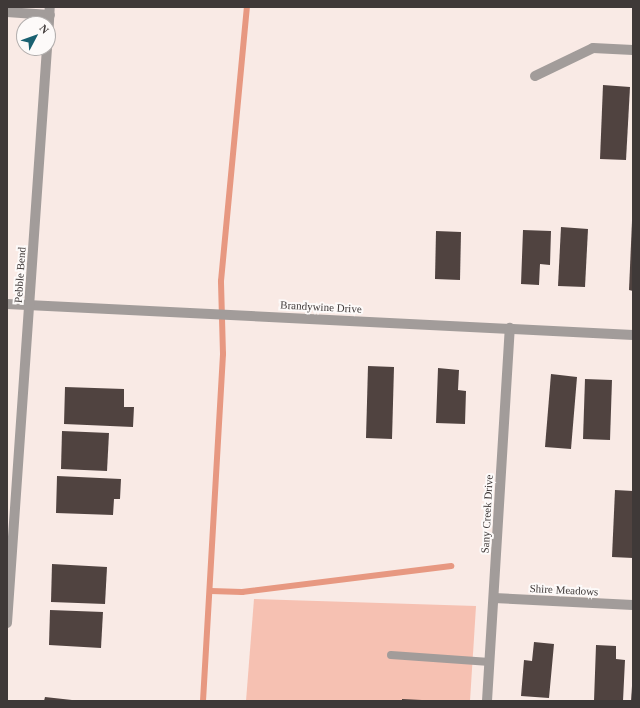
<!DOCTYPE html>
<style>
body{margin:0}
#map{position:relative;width:640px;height:708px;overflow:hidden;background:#f9eae5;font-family:"Times New Roman",serif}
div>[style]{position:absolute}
.green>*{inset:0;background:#f6c1b2}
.stream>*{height:6px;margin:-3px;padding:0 3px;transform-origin:3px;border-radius:3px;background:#e79881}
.building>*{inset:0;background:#504340}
.service>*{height:8px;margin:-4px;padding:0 4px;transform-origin:4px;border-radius:4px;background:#a29c9a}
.minor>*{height:10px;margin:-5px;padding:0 5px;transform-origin:5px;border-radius:5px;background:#a29c9a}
span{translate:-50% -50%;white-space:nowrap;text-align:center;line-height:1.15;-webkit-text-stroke:4px #fdfaf9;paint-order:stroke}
.street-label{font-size:11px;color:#3f3938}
.frame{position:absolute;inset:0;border:8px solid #3f3938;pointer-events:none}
.north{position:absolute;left:16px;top:16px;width:40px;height:40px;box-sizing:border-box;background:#fdfaf9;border:1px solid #b1adac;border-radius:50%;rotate:49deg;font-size:11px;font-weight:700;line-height:16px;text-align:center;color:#3f3938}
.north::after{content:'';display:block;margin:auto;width:14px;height:18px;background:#1a6171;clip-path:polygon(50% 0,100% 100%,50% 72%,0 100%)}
</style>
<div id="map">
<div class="green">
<div style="clip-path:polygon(254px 599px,476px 606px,470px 701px,246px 701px)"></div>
</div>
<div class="stream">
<div style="left:211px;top:591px;width:31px;rotate:2deg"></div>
<div style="left:242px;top:592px;width:211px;rotate:-7.1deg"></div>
<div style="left:203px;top:701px;width:348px;rotate:-86.7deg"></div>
<div style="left:223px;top:354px;width:73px;rotate:-91.6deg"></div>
<div style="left:221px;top:281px;width:275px;rotate:-84.6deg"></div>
</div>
<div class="building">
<div style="clip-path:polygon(603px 85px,630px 87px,626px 160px,600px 159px)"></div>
<div style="clip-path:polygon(632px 221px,633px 221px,633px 291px,629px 290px)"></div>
<div style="clip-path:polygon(561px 227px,588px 229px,585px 287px,558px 286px)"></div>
<div style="clip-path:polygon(523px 230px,551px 231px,550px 265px,540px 264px,539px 285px,521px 284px)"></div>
<div style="clip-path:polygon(436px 231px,461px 232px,460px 280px,435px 279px)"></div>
<div style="clip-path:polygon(368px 366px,394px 367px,392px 439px,366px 438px)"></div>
<div style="clip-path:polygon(438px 368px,459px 370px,458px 390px,466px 391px,465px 424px,436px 423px)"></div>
<div style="clip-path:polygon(551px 374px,577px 377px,571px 449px,545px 447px)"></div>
<div style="clip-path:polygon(585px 379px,612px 380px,610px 440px,583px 439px)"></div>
<div style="clip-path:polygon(65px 387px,124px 389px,124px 407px,134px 407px,133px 427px,64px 424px)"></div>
<div style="clip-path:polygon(62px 431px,109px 433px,107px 471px,61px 469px)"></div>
<div style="clip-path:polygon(57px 476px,121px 479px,120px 499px,114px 499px,113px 515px,56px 513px)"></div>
<div style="clip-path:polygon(615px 490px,633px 491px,633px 558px,612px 557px)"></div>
<div style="clip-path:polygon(52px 564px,107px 567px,105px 604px,51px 602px)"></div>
<div style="clip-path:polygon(50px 610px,103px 612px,101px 648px,49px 645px)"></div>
<div style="clip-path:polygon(534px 642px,554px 644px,549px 698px,521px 696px,524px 660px,532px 661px)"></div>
<div style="clip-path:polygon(596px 645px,616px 646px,616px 659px,625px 660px,623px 701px,594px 701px)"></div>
<div style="clip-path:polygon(632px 686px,633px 686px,633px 701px,631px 701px)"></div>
<div style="clip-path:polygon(45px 697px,72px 700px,72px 701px,44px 701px)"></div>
<div style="clip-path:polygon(402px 699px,422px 700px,422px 701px,402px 701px)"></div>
</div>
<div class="service">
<div style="left:391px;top:655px;width:99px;rotate:4deg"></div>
</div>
<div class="minor">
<div style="left:7px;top:12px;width:43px;rotate:4deg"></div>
<div style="left:48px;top:40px;width:33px;rotate:-87deg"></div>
<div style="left:535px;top:76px;width:64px;rotate:-25.8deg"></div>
<div style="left:593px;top:48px;width:40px;rotate:2.9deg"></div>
<div style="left:7px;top:304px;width:627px;rotate:2.84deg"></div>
<div style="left:494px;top:598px;width:139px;rotate:2.9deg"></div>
<div style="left:7px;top:623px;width:576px;rotate:-86.02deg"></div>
<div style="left:487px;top:701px;width:374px;rotate:-86.5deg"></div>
</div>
<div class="street-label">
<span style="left:20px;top:275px;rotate:-86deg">Pebble Bend</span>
<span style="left:321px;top:307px;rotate:3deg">Brandywine Drive</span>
<span style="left:487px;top:514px;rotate:-87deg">Sany Creek Drive</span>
<span style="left:564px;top:590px;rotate:3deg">Shire Meadows</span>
</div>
<div class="frame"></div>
<div class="north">N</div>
</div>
